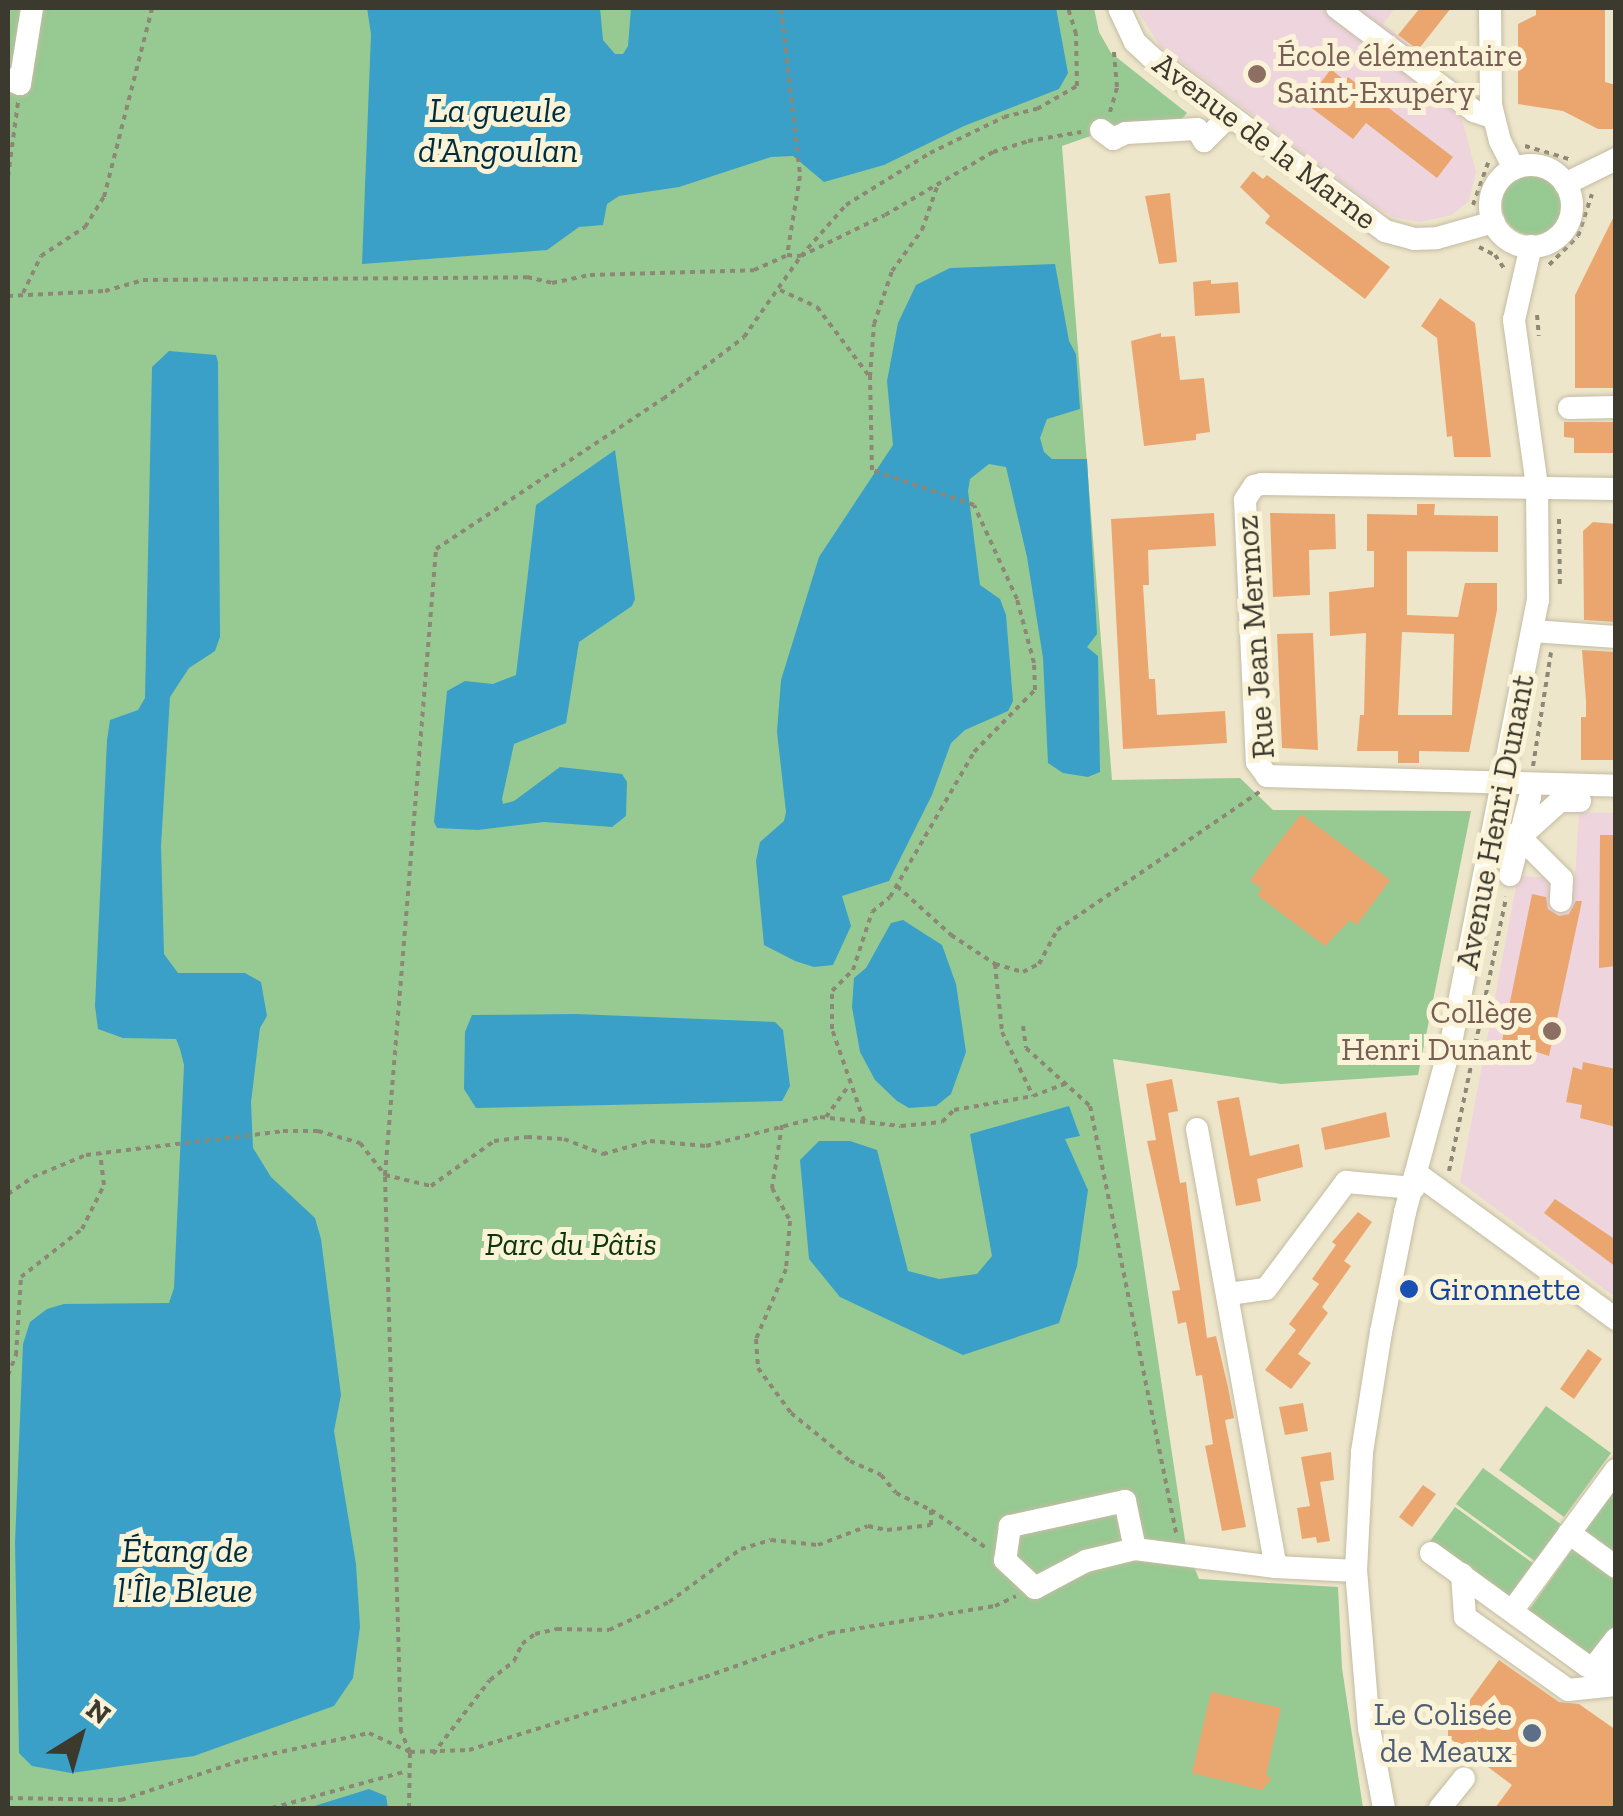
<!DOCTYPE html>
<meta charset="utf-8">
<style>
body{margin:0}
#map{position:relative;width:1623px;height:1816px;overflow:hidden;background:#eee6cb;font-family:"Zilla Slab",serif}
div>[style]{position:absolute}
.education>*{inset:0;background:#edd4dd}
.green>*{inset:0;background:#97c992}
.round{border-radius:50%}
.water>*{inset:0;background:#3aa0c7}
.building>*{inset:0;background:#eba670}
.path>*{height:4px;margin-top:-2px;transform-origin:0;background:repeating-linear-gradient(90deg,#8d8876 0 5px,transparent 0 10px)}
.roads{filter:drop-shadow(0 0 2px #c3bca2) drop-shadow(0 0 2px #c3bca2)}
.minor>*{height:22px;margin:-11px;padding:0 11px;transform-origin:11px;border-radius:11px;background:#fff}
.minor>.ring{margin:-11px;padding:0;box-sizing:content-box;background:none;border:22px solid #fff;border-radius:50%}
.dots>*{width:28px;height:28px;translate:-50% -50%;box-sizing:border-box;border:5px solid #fbf3d8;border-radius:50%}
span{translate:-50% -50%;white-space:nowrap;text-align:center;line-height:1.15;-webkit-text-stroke:10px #fbf3d8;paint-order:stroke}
.education-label{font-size:32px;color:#785e54}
.left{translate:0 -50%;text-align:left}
.right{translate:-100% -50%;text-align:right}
.street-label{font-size:32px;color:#3c392e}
.park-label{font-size:32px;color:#0d350a;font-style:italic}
.transit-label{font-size:32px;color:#164399}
.service-label{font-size:32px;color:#4e5e75}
.water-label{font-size:35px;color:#002e3e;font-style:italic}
.frame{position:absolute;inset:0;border:10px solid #3c392e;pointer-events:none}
.north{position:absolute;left:30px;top:1686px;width:100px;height:100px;-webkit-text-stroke:8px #fbf3d8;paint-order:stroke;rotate:37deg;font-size:28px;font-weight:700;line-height:40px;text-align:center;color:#3c392e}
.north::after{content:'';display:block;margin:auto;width:35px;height:45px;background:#3c392e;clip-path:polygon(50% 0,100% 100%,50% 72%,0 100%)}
</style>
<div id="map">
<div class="education">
<div style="clip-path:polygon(1136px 8px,1395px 8px,1383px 24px,1421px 54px,1406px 75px,1462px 119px,1476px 172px,1469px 201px,1452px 215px,1420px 222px,1393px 217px,1376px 207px,1160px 46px)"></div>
<div style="clip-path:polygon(1579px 812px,1615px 813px,1615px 1297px,1460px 1182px,1518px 876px,1575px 879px)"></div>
</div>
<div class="green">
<div style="clip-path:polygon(8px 8px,1094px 8px,1099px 32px,1111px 53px,1187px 113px,1177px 124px,1098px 126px,1099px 133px,1062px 146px,1112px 780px,1240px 778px,1273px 810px,1471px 811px,1418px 1075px,1281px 1084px,1113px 1059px,1186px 1547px,1199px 1579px,1338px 1587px,1342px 1668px,1363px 1808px,8px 1808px)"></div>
<div class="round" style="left:1502px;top:175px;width:60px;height:60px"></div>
<div style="clip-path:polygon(1546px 1406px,1611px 1453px,1564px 1517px,1499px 1470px)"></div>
<div style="clip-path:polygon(1483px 1468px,1562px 1525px,1536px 1562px,1456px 1504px)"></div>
<div style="clip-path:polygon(1615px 1488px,1615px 1554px,1584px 1531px)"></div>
<div style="clip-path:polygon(1455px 1507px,1534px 1564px,1507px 1601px,1428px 1544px)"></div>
<div style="clip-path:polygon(1573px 1548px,1615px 1579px,1615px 1627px,1592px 1660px,1527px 1613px)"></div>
</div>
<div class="water">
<div style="clip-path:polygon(367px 8px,600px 8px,603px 40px,615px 54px,623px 54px,628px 46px,631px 8px,1056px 8px,1068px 73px,1059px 89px,964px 126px,884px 165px,824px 182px,793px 156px,771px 157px,679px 187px,619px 196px,607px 204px,603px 225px,579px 227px,547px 250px,362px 264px,371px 34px)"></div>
<div style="clip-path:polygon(1055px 264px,1069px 341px,1076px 354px,1080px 409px,1047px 419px,1040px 438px,1044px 452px,1052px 459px,1087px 459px,1097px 634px,1087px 647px,1098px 656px,1100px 772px,1088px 777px,1063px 773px,1048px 763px,1043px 658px,1027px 557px,1006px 467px,989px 464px,970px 479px,968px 491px,980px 585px,1000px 599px,1006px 615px,1013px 701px,1008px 711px,965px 730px,951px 743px,932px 795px,889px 881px,842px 896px,851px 926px,833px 965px,814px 967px,795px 961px,764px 945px,756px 861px,760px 842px,784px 821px,786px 812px,777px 732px,781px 680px,819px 557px,893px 445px,887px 381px,898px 323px,916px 285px,950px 268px)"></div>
<div style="clip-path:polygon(169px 351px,216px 355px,218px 362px,220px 637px,215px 651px,189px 668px,170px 697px,161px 846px,164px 954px,178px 973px,245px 973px,261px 982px,267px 1016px,260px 1028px,251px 1102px,253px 1148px,271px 1177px,315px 1218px,321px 1239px,341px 1395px,334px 1431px,356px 1564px,360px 1627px,353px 1678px,334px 1706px,194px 1756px,71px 1773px,32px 1766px,19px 1753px,15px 1543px,23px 1344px,30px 1322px,47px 1309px,64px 1304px,169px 1303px,174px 1288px,184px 1065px,180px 1049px,176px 1039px,123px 1038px,98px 1029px,95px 1006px,107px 740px,110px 720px,138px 710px,145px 698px,152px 367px)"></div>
<div style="clip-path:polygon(615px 450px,635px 599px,632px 606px,579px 642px,566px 723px,514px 744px,502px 799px,503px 804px,514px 801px,560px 767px,622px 774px,627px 782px,626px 816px,612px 827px,544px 822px,478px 830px,437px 828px,434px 822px,447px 691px,465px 681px,493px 684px,516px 675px,536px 505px)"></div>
<div style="clip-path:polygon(903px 920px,942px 945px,956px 984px,966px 1052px,951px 1094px,936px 1106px,909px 1108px,897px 1101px,875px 1080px,860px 1052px,852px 1007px,854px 978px,866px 968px,891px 923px)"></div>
<div style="clip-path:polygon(576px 1014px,775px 1022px,783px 1030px,790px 1086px,782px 1101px,476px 1108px,464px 1089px,465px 1032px,472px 1015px)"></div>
<div style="clip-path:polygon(1069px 1106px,1080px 1136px,1065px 1139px,1088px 1190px,1077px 1266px,1059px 1323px,963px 1355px,840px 1297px,809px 1259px,800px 1160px,819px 1141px,850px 1141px,877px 1150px,908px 1271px,939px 1279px,977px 1274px,992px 1256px,970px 1134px)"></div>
<div style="clip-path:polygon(369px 1789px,386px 1796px,388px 1808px,308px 1808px)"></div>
</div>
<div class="building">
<div style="clip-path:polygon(1420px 8px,1451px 8px,1418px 50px,1398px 35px)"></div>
<div style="clip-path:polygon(1536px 8px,1605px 8px,1605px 82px,1616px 85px,1616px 129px,1598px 129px,1563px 111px,1518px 104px,1518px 24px,1536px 15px)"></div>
<div style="clip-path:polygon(1331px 69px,1345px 81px,1348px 77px,1453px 157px,1437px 178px,1366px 123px,1353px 139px,1305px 103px)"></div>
<div style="clip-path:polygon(1253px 171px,1263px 179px,1267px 175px,1390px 267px,1365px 299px,1265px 223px,1270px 216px,1240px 187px)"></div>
<div style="clip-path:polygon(1170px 193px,1177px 262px,1159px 264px,1145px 196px)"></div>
<div style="clip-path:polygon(1616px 212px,1616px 388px,1575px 388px,1575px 295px)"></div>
<div style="clip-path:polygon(1211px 280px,1211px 284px,1238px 282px,1240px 313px,1195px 316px,1193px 282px)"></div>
<div style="clip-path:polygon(1440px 298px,1475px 323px,1491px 457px,1454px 457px,1452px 436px,1447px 437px,1437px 338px,1421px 326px)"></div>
<div style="clip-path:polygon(1161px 333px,1161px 337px,1175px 336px,1180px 380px,1204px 378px,1210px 432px,1196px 434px,1196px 440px,1144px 446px,1131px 341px)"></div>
<div style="clip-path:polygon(1564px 422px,1616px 422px,1616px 453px,1574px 453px,1574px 438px,1564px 437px)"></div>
<div style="clip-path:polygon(evenodd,1417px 504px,1435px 504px,1434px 515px,1498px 516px,1498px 552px,1407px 551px,1407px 615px,1458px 617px,1465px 583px,1497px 583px,1497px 610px,1469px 752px,1419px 751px,1419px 763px,1398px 763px,1398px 751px,1357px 751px,1360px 715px,1364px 715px,1366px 633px,1330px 636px,1329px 592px,1374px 587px,1374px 551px,1367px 551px,1367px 514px,1417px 515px,1417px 504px,1402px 632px,1454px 634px,1452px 715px,1398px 715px,1402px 632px)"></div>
<div style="clip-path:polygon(1214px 513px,1216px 546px,1148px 550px,1149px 585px,1143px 585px,1149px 679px,1155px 679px,1157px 715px,1225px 711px,1227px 743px,1123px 749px,1111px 519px)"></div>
<div style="clip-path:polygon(1270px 513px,1335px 514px,1336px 549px,1309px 550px,1310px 595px,1273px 597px)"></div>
<div style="clip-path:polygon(1593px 522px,1616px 524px,1616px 622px,1584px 620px,1583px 531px)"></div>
<div style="clip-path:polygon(1313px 633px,1318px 750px,1282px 748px,1277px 634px)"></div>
<div style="clip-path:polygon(1582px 650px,1616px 652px,1615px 760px,1581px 760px,1581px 717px,1586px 717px,1586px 701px)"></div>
<div style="clip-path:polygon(1301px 814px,1390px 880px,1357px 925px,1350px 920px,1325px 946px,1257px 895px,1262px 889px,1250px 880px)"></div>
<div style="clip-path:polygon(1600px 835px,1616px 835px,1616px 966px,1599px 968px)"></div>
<div style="clip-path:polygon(1532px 894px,1546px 897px,1548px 909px,1559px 916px,1569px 914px,1576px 901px,1582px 901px,1549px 1056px,1502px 1041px)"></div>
<div style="clip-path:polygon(1583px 1062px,1616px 1069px,1616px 1127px,1580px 1118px,1582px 1105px,1566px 1102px,1573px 1067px,1582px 1070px)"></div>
<div style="clip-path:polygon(1172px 1079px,1178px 1111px,1168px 1113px,1180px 1183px,1186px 1182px,1207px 1338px,1216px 1336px,1228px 1387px,1234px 1418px,1225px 1420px,1246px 1527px,1222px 1531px,1205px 1446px,1213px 1444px,1202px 1375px,1196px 1376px,1186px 1322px,1178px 1324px,1172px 1291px,1180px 1290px,1147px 1141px,1156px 1140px,1146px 1084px)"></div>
<div style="clip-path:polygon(1239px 1097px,1250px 1156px,1299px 1144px,1303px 1167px,1257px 1179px,1261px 1201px,1236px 1206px,1217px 1101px)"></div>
<div style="clip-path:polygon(1386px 1112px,1390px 1137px,1325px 1150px,1321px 1128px)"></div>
<div style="clip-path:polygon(1555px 1199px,1616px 1240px,1616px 1267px,1544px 1213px)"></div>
<div style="clip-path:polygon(1358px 1212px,1372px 1222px,1344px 1261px,1351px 1266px,1322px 1307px,1328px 1313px,1298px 1354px,1311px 1363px,1291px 1389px,1265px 1370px,1296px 1330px,1289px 1324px,1319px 1284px,1312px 1279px,1336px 1245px,1332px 1242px)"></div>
<div style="clip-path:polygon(1588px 1349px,1602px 1359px,1574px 1399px,1560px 1389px)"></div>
<div style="clip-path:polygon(1303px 1403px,1308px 1431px,1285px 1435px,1279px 1407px)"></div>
<div style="clip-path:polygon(1331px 1452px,1334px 1480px,1320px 1482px,1330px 1541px,1317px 1543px,1316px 1537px,1302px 1539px,1297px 1508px,1310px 1506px,1301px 1457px)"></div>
<div style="clip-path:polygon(1423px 1485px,1436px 1494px,1412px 1527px,1399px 1517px)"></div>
<div style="clip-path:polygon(1499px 1660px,1559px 1702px,1579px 1704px,1616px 1730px,1616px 1808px,1495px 1808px,1512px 1785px,1448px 1737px,1448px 1730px)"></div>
<div style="clip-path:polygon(1211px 1692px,1281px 1708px,1266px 1776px,1272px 1778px,1262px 1790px,1192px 1773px)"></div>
</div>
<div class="path">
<div style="left:781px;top:8px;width:169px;rotate:83.5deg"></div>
<div style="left:800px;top:176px;width:80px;rotate:99.3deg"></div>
<div style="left:1110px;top:112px;width:26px;rotate:-74deg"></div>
<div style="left:1117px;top:87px;width:38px;rotate:-95deg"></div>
<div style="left:1525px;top:146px;width:46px;rotate:16.5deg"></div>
<div style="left:8px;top:177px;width:76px;rotate:-82.4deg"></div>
<div style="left:1473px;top:205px;width:45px;rotate:-70.3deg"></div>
<div style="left:1479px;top:247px;width:18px;rotate:27deg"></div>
<div style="left:1495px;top:255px;width:18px;rotate:56deg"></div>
<div style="left:1549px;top:265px;width:41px;rotate:-45deg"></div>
<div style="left:1578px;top:236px;width:44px;rotate:-71.6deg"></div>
<div style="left:780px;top:290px;width:41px;rotate:24.7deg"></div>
<div style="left:817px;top:307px;width:88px;rotate:52.9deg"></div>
<div style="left:23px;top:293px;width:41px;rotate:-64.1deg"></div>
<div style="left:41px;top:256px;width:53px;rotate:-33.4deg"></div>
<div style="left:85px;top:227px;width:36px;rotate:-58deg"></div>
<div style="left:104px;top:197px;width:195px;rotate:-75.7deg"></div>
<div style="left:8px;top:296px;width:97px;rotate:-3deg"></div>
<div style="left:105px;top:291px;width:40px;rotate:-16deg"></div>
<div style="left:143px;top:280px;width:384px;rotate:-0.4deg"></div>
<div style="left:527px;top:277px;width:26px;rotate:13deg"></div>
<div style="left:552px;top:283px;width:39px;rotate:-12deg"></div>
<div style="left:590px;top:275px;width:164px;rotate:-1.7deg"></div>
<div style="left:754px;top:270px;width:36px;rotate:-24deg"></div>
<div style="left:787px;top:255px;width:14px;rotate:4deg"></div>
<div style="left:801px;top:256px;width:93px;rotate:-26deg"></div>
<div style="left:885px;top:215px;width:125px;rotate:-30.3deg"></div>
<div style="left:993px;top:152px;width:37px;rotate:-17deg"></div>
<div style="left:1028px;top:141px;width:54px;rotate:-9.6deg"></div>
<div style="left:1537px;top:315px;width:21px;rotate:85deg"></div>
<div style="left:1559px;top:519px;width:69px;rotate:89.2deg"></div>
<div style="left:1533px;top:766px;width:115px;rotate:-81deg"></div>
<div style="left:897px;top:886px;width:73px;rotate:42.2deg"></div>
<div style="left:951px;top:935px;width:53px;rotate:33.4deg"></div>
<div style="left:995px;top:964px;width:68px;rotate:84.1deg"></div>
<div style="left:1002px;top:1032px;width:71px;rotate:64.2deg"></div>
<div style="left:995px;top:964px;width:29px;rotate:16deg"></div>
<div style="left:1023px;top:972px;width:18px;rotate:-27deg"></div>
<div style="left:1039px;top:964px;width:38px;rotate:-62deg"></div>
<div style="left:1057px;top:930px;width:245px;rotate:-34.3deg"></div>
<div style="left:1023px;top:1026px;width:22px;rotate:82deg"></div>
<div style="left:1026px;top:1048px;width:86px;rotate:42.2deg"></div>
<div style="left:1090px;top:1106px;width:436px;rotate:78.6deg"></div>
<div style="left:826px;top:1117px;width:39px;rotate:-54deg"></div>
<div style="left:864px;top:1121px;width:97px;rotate:-109.2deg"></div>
<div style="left:832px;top:1029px;width:38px;rotate:-90deg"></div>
<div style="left:832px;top:991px;width:30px;rotate:-45deg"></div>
<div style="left:853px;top:970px;width:61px;rotate:-71.9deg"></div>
<div style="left:872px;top:912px;width:23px;rotate:-40deg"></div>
<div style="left:890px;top:897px;width:168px;rotate:-59.9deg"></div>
<div style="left:974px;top:752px;width:87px;rotate:-45.5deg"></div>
<div style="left:1035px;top:690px;width:27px;rotate:-92deg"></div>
<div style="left:1034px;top:663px;width:66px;rotate:-104.9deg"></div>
<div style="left:1017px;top:599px;width:103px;rotate:-114.6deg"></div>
<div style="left:974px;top:505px;width:108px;rotate:-161.1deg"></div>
<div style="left:872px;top:470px;width:93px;rotate:-91.2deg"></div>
<div style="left:870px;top:377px;width:53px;rotate:-85.7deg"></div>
<div style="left:874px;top:324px;width:56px;rotate:-71.2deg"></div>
<div style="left:892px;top:271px;width:51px;rotate:-53.8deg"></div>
<div style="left:922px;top:230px;width:49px;rotate:-70.8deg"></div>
<div style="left:782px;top:1125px;width:64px;rotate:99deg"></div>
<div style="left:772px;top:1188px;width:38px;rotate:61deg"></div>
<div style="left:790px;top:1221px;width:48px;rotate:94.8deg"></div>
<div style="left:786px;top:1269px;width:76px;rotate:113.2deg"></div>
<div style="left:756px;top:1339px;width:29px;rotate:86deg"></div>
<div style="left:758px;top:1368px;width:56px;rotate:53.7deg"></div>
<div style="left:791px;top:1413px;width:76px;rotate:39.1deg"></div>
<div style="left:850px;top:1461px;width:34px;rotate:24deg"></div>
<div style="left:881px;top:1475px;width:23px;rotate:50deg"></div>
<div style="left:896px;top:1493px;width:39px;rotate:26deg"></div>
<div style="left:1449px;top:1171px;width:280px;rotate:-78.2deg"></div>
<div style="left:8px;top:1194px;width:30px;rotate:-34deg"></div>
<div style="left:33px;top:1177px;width:57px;rotate:-22.5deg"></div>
<div style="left:86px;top:1155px;width:198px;rotate:-6.9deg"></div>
<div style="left:283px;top:1131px;width:35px"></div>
<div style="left:318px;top:1131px;width:44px;rotate:15.9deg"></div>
<div style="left:360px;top:1143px;width:41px;rotate:52deg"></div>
<div style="left:385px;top:1175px;width:628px;rotate:-85.34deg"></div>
<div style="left:436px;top:549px;width:272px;rotate:-33.5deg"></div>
<div style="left:663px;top:399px;width:102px;rotate:-37.4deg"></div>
<div style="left:744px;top:337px;width:99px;rotate:-54.9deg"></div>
<div style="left:801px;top:256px;width:68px;rotate:-48.6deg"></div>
<div style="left:846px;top:205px;width:99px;rotate:-31.8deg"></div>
<div style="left:930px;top:153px;width:82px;rotate:-25.9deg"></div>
<div style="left:1004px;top:117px;width:34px;rotate:-14deg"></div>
<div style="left:1037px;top:109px;width:46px;rotate:-29.9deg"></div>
<div style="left:1077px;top:86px;width:52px;rotate:-91.1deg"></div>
<div style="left:1076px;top:34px;width:27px;rotate:-107deg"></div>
<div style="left:8px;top:1375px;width:22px;rotate:-68deg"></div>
<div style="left:16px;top:1355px;width:78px;rotate:-86.3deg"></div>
<div style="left:21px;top:1277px;width:78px;rotate:-38.2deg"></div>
<div style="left:82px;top:1229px;width:49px;rotate:-63.4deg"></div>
<div style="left:104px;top:1185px;width:32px;rotate:-97deg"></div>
<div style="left:433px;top:1754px;width:93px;rotate:-52.4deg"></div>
<div style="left:490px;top:1680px;width:31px;rotate:-38deg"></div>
<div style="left:514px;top:1661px;width:19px;rotate:-65deg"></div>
<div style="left:522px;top:1644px;width:16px;rotate:-38deg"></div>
<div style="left:535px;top:1634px;width:23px;rotate:-13deg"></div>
<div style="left:557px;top:1629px;width:52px;rotate:1.1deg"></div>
<div style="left:609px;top:1630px;width:66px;rotate:-25deg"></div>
<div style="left:669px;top:1602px;width:89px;rotate:-36.4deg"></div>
<div style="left:741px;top:1549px;width:31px;rotate:-17deg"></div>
<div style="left:771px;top:1540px;width:47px;rotate:6.1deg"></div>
<div style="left:818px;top:1545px;width:53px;rotate:-20.8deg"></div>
<div style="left:868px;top:1526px;width:19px;rotate:12deg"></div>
<div style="left:887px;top:1530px;width:44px;rotate:-6.5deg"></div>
<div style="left:931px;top:1525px;width:15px;rotate:-90deg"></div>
<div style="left:931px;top:1510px;width:69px;rotate:34.4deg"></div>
<div style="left:8px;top:1798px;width:113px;rotate:1deg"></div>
<div style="left:121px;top:1800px;width:128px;rotate:-18.2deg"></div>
<div style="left:243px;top:1760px;width:129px;rotate:-12.1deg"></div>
<div style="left:369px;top:1733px;width:45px;rotate:24.9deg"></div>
<div style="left:410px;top:1752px;width:59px;rotate:-1.9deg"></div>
<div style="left:469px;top:1750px;width:247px;rotate:-17.2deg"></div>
<div style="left:705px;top:1677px;width:133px;rotate:-19.4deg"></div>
<div style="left:830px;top:1633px;width:167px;rotate:-9.3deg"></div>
<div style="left:995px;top:1606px;width:23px;rotate:-25deg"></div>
<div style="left:272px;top:1808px;width:140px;rotate:-15.3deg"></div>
<div style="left:409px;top:1808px;width:56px;rotate:-89deg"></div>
<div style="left:410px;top:1752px;width:22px;rotate:-114deg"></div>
<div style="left:401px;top:1732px;width:557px;rotate:-91.65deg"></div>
<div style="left:385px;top:1175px;width:47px;rotate:13.4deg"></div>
<div style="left:431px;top:1186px;width:77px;rotate:-35.5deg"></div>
<div style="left:494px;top:1141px;width:33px;rotate:-7deg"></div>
<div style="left:527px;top:1137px;width:37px;rotate:3deg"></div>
<div style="left:564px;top:1139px;width:42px;rotate:21deg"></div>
<div style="left:603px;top:1154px;width:49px;rotate:-15.5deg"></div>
<div style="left:650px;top:1141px;width:56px;rotate:5.1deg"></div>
<div style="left:706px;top:1146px;width:118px;rotate:-14.3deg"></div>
<div style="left:820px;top:1117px;width:81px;rotate:6.3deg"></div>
<div style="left:901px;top:1126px;width:41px;rotate:-5.6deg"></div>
<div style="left:942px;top:1122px;width:17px;rotate:-45deg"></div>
<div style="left:954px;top:1110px;width:80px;rotate:-10deg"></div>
<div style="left:1033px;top:1096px;width:34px;rotate:-21deg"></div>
</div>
<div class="roads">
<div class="minor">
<div style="left:1119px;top:8px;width:38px;rotate:65deg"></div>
<div style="left:1135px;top:42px;width:22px;rotate:43deg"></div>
<div style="left:1151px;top:57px;width:292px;rotate:36.6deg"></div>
<div style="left:1385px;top:231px;width:30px;rotate:15deg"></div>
<div style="left:1414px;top:239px;width:23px;rotate:-2deg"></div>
<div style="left:1437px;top:238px;width:59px;rotate:-15.7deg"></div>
<div style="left:1337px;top:8px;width:171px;rotate:36.9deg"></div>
<div style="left:1474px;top:111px;width:20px;rotate:18deg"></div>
<div style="left:1490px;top:8px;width:97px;rotate:89.4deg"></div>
<div style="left:1491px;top:105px;width:37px;rotate:76deg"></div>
<div style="left:1500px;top:141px;width:31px;rotate:63deg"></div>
<div style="left:8px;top:79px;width:13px;rotate:23deg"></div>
<div style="left:20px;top:84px;width:77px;rotate:-81deg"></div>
<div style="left:1101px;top:130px;width:15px;rotate:37deg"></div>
<div style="left:1113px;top:139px;width:14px;rotate:-25deg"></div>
<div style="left:1126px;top:133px;width:71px;rotate:-3.2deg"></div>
<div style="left:1197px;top:129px;width:14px;rotate:60deg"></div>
<div style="left:1204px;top:141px;width:35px;rotate:-45deg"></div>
<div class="ring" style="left:1490px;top:165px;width:60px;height:60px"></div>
<div style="left:1565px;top:184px;width:57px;rotate:-26.1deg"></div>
<div style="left:1569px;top:408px;width:47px;rotate:-1.2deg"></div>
<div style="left:1616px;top:489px;width:354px;rotate:-179.2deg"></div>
<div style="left:1262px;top:484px;width:8px;rotate:166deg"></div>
<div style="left:1254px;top:486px;width:17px;rotate:123deg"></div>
<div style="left:1245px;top:500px;width:262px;rotate:87.4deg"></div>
<div style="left:1257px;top:762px;width:17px;rotate:54deg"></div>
<div style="left:1267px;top:776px;width:349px;rotate:1.6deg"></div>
<div style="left:1533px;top:631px;width:83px;rotate:4.1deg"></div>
<div style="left:1505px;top:834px;width:15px;rotate:11deg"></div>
<div style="left:1520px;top:837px;width:59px;rotate:45deg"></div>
<div style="left:1562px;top:879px;width:22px;rotate:93deg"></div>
<div style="left:1520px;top:837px;width:54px;rotate:-42deg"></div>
<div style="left:1560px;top:801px;width:20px"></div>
<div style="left:1510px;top:875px;width:81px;rotate:-75.6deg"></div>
<div style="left:1197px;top:1129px;width:445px;rotate:79.8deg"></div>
<div style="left:1276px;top:1567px;width:80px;rotate:2.9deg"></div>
<div style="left:1419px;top:1175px;width:244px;rotate:36.2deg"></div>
<div style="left:1229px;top:1294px;width:37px;rotate:-8deg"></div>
<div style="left:1266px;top:1289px;width:134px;rotate:-53.2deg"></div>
<div style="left:1346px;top:1182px;width:68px;rotate:5deg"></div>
<div style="left:1569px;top:1533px;width:58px;rotate:35.9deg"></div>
<div style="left:1135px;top:1549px;width:49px;rotate:-101.8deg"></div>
<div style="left:1125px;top:1501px;width:118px;rotate:167.7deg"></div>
<div style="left:1010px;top:1526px;width:34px;rotate:98deg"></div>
<div style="left:1005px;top:1560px;width:41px;rotate:43deg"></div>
<div style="left:1035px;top:1588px;width:58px;rotate:-27.9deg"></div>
<div style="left:1086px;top:1561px;width:50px;rotate:-13.8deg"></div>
<div style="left:1135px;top:1549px;width:142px;rotate:7.3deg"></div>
<div style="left:1431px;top:1553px;width:193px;rotate:35.9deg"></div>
<div style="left:1587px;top:1666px;width:29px;rotate:8deg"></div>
<div style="left:1462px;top:1574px;width:43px;rotate:86deg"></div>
<div style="left:1465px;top:1617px;width:126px;rotate:35.3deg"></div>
<div style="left:1568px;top:1690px;width:48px;rotate:-5.9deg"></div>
<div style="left:1512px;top:1611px;width:175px;rotate:-53.6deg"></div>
<div style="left:1594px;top:1667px;width:36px;rotate:-52deg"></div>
<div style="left:1384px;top:1808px;width:81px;rotate:-100.6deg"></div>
<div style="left:1369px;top:1728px;width:158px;rotate:-94.7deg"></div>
<div style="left:1356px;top:1571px;width:119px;rotate:-87.1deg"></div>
<div style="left:1362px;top:1452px;width:121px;rotate:-81deg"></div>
<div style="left:1381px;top:1332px;width:122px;rotate:-78.7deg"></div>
<div style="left:1405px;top:1212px;width:175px;rotate:-74.8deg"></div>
<div style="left:1451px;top:1043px;width:451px;rotate:-78.9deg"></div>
<div style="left:1538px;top:600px;width:114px;rotate:-90.5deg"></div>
<div style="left:1537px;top:486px;width:168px;rotate:-97.9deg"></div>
<div style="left:1514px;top:320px;width:76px;rotate:-77.1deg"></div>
<div style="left:1440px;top:1808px;width:38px;rotate:-51deg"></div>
</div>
</div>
<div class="dots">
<div style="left:1257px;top:74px;background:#8d6e63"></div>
<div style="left:1552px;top:1031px;background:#8d6e63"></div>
<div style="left:1409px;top:1289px;background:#1a4fb4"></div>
<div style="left:1532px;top:1733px;background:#5c6f8a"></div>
</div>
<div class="education-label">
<span class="left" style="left:1277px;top:74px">École élémentaire<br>Saint-Exupéry</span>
<span class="right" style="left:1532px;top:1031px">Collège<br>Henri Dunant</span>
</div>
<div class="street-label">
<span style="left:1265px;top:141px;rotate:37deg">Avenue de la Marne</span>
<span style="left:1255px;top:637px;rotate:-94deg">Rue Jean Mermoz</span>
<span style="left:1495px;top:822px;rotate:-79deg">Avenue Henri Dunant</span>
</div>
<div class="park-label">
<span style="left:571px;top:1244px">Parc du Pâtis</span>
</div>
<div class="transit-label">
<span class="left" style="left:1429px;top:1289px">Gironnette</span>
</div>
<div class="service-label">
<span class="right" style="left:1512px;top:1733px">Le Colisée<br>de Meaux</span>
</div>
<div class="water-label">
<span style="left:498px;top:130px">La gueule<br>d'Angoulan</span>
<span style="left:185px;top:1570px">Étang de<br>l'Île Bleue</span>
</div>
<div class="frame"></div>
<div class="north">N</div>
</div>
